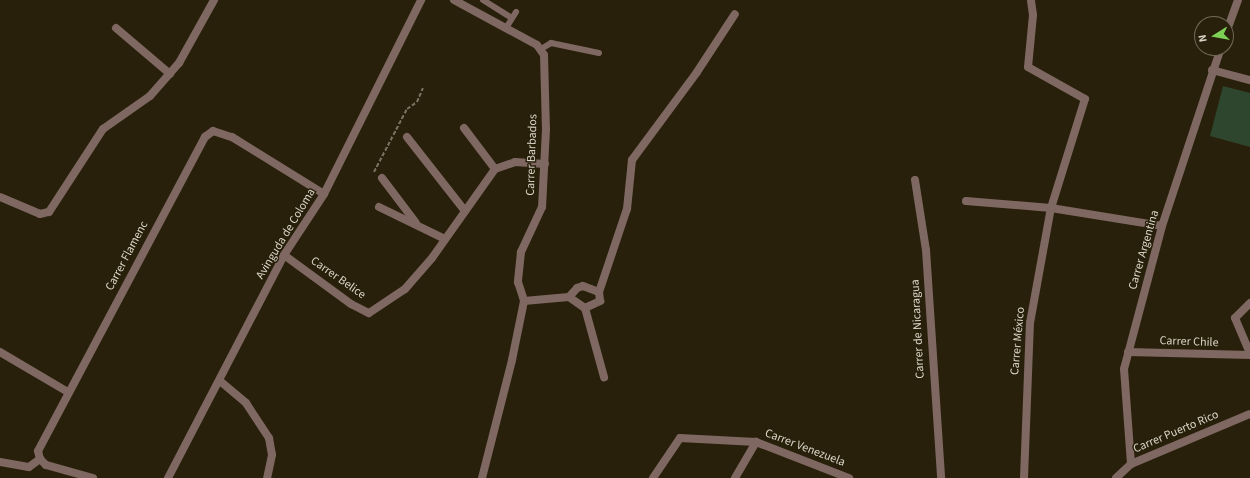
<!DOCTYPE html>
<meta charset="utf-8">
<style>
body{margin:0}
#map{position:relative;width:1250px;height:478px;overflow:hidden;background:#28200a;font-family:"Source Sans 3",sans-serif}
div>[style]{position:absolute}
.green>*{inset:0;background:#2f462e}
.path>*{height:2px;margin-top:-1px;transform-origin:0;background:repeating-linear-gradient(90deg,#797261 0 4px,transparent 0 6px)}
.lane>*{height:6px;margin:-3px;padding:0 3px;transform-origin:3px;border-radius:3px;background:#7f6762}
.street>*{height:8px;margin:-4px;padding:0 4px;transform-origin:4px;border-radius:4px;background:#7f6762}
span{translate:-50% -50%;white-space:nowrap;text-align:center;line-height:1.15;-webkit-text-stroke:3px #28200a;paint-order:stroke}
.street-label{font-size:12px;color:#dbd6c9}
.north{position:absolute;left:1194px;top:16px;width:40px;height:40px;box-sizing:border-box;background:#28200a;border:1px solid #706956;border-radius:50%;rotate:259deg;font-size:11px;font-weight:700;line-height:16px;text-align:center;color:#dbd6c9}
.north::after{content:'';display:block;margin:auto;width:14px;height:18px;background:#7cd155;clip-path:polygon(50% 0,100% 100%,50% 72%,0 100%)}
</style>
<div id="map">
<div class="green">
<div style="clip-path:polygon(1223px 86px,1250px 93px,1250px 147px,1210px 136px)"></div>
</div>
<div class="path">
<div style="left:374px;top:172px;width:71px;rotate:-62.4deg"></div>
<div style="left:407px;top:109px;width:12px;rotate:-35deg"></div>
<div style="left:417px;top:102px;width:15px;rotate:-67deg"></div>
</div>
<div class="lane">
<div style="left:483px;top:0;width:34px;rotate:32deg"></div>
<div style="left:506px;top:28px;width:19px;rotate:-58deg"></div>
<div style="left:541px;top:49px;width:12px;rotate:-31deg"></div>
<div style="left:551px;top:43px;width:49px;rotate:11.8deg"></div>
</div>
<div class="street">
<div style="left:454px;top:0;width:94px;rotate:28.5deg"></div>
<div style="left:537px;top:45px;width:12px;rotate:55deg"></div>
<div style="left:544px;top:55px;width:74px;rotate:88.5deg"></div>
<div style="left:546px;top:129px;width:78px;rotate:92.9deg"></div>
<div style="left:542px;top:207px;width:50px;rotate:115deg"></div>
<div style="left:521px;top:252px;width:30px;rotate:96deg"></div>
<div style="left:518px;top:282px;width:20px;rotate:72deg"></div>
<div style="left:524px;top:301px;width:45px;rotate:-5.1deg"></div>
<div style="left:569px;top:297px;width:12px;rotate:-48deg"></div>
<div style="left:577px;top:288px;width:6px;rotate:-18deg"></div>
<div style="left:583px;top:286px;width:17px;rotate:21deg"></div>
<div style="left:116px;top:28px;width:71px;rotate:40.4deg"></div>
<div style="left:1226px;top:33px;width:35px;rotate:-70deg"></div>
<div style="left:1212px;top:70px;width:39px;rotate:15deg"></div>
<div style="left:464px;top:128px;width:51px;rotate:52.9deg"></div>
<div style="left:407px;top:137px;width:94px;rotate:51.9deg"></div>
<div style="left:382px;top:178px;width:56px;rotate:52.9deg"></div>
<div style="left:915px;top:180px;width:71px;rotate:81.1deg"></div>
<div style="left:926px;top:250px;width:228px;rotate:86.2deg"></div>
<div style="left:0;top:197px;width:43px;rotate:23deg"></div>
<div style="left:40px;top:214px;width:9px;rotate:-13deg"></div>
<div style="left:49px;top:212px;width:99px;rotate:-57deg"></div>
<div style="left:103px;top:129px;width:57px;rotate:-35.1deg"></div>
<div style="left:150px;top:96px;width:44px;rotate:-48.7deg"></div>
<div style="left:179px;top:63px;width:72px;rotate:-60.9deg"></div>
<div style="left:966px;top:201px;width:85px;rotate:4.7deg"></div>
<div style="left:1051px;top:208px;width:112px;rotate:9.2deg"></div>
<div style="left:379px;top:207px;width:73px;rotate:25.9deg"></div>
<div style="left:284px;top:255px;width:83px;rotate:36.2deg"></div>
<div style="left:351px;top:304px;width:20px;rotate:27deg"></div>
<div style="left:369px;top:313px;width:43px;rotate:-33.7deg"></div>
<div style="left:405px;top:289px;width:41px;rotate:-48.9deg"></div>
<div style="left:432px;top:258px;width:109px;rotate:-54.7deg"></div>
<div style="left:495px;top:169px;width:21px;rotate:-19deg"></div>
<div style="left:515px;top:162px;width:30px;rotate:4deg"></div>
<div style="left:569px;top:297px;width:19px;rotate:35deg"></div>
<div style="left:585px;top:308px;width:17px;rotate:-25deg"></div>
<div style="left:600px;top:301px;width:9px;rotate:-96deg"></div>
<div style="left:599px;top:292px;width:88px;rotate:-71.4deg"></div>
<div style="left:627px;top:209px;width:49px;rotate:-84.2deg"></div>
<div style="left:632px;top:160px;width:109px;rotate:-53.5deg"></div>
<div style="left:697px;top:72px;width:69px;rotate:-56.8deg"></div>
<div style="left:1250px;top:303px;width:21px;rotate:135deg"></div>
<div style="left:1235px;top:318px;width:39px;rotate:67deg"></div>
<div style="left:585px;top:308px;width:72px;rotate:74.6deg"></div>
<div style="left:0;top:352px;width:79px;rotate:30.5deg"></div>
<div style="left:1128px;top:352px;width:122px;rotate:1.4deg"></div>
<div style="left:220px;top:381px;width:34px;rotate:40deg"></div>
<div style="left:246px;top:403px;width:42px;rotate:56.7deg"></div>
<div style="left:269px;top:438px;width:17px;rotate:80deg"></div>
<div style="left:272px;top:455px;width:24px;rotate:102deg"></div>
<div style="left:0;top:462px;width:29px;rotate:10deg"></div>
<div style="left:29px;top:467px;width:14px;rotate:-36deg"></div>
<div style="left:1131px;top:464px;width:95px;rotate:-94.2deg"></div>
<div style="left:1124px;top:369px;width:148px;rotate:-75.1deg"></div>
<div style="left:1162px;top:226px;width:188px;rotate:-71.7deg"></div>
<div style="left:93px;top:478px;width:49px;rotate:-164.5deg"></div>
<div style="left:46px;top:465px;width:8px;rotate:-135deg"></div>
<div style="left:40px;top:459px;width:8px;rotate:-104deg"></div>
<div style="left:38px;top:451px;width:356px;rotate:-62deg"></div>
<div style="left:205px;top:137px;width:10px;rotate:-37deg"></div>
<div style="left:213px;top:131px;width:20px;rotate:18deg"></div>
<div style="left:232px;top:137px;width:108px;rotate:31.8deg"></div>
<div style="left:168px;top:478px;width:251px;rotate:-62.5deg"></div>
<div style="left:284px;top:255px;width:73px;rotate:-56.7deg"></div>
<div style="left:324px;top:194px;width:217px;rotate:-63.4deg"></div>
<div style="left:482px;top:478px;width:122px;rotate:-75.7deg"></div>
<div style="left:512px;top:360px;width:60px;rotate:-78.5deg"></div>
<div style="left:653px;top:478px;width:48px;rotate:-56deg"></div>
<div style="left:680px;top:438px;width:76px;rotate:3deg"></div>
<div style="left:756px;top:442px;width:100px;rotate:21.2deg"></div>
<div style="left:735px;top:478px;width:42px;rotate:-59.7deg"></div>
<div style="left:1024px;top:478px;width:155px;rotate:-87.8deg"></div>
<div style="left:1030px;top:323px;width:117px;rotate:-79.7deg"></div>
<div style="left:1051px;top:208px;width:114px;rotate:-72.7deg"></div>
<div style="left:1085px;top:99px;width:65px;rotate:-150.7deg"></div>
<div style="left:1028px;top:67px;width:52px;rotate:-84.5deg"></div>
<div style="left:1033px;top:15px;width:15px;rotate:-98deg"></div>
<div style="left:1116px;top:478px;width:21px;rotate:-43deg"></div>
<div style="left:1131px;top:464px;width:129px;rotate:-22.8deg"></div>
</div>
<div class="street-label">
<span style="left:532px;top:155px;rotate:-88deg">Carrer Barbados</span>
<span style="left:286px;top:234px;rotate:-59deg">Avinguda de Coloma</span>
<span style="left:1144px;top:250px;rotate:-74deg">Carrer Argentina</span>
<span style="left:127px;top:256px;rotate:-62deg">Carrer Flamenc</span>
<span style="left:338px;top:278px;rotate:35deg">Carrer Belice</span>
<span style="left:918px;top:329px;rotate:-93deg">Carrer de Nicaragua</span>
<span style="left:1018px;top:341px;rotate:-85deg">Carrer México</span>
<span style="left:1189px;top:342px;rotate:2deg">Carrer Chile</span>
<span style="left:1176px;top:432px;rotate:-23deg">Carrer Puerto Rico</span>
<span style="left:805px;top:448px;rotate:21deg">Carrer Venezuela</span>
</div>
<div class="north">N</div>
</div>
